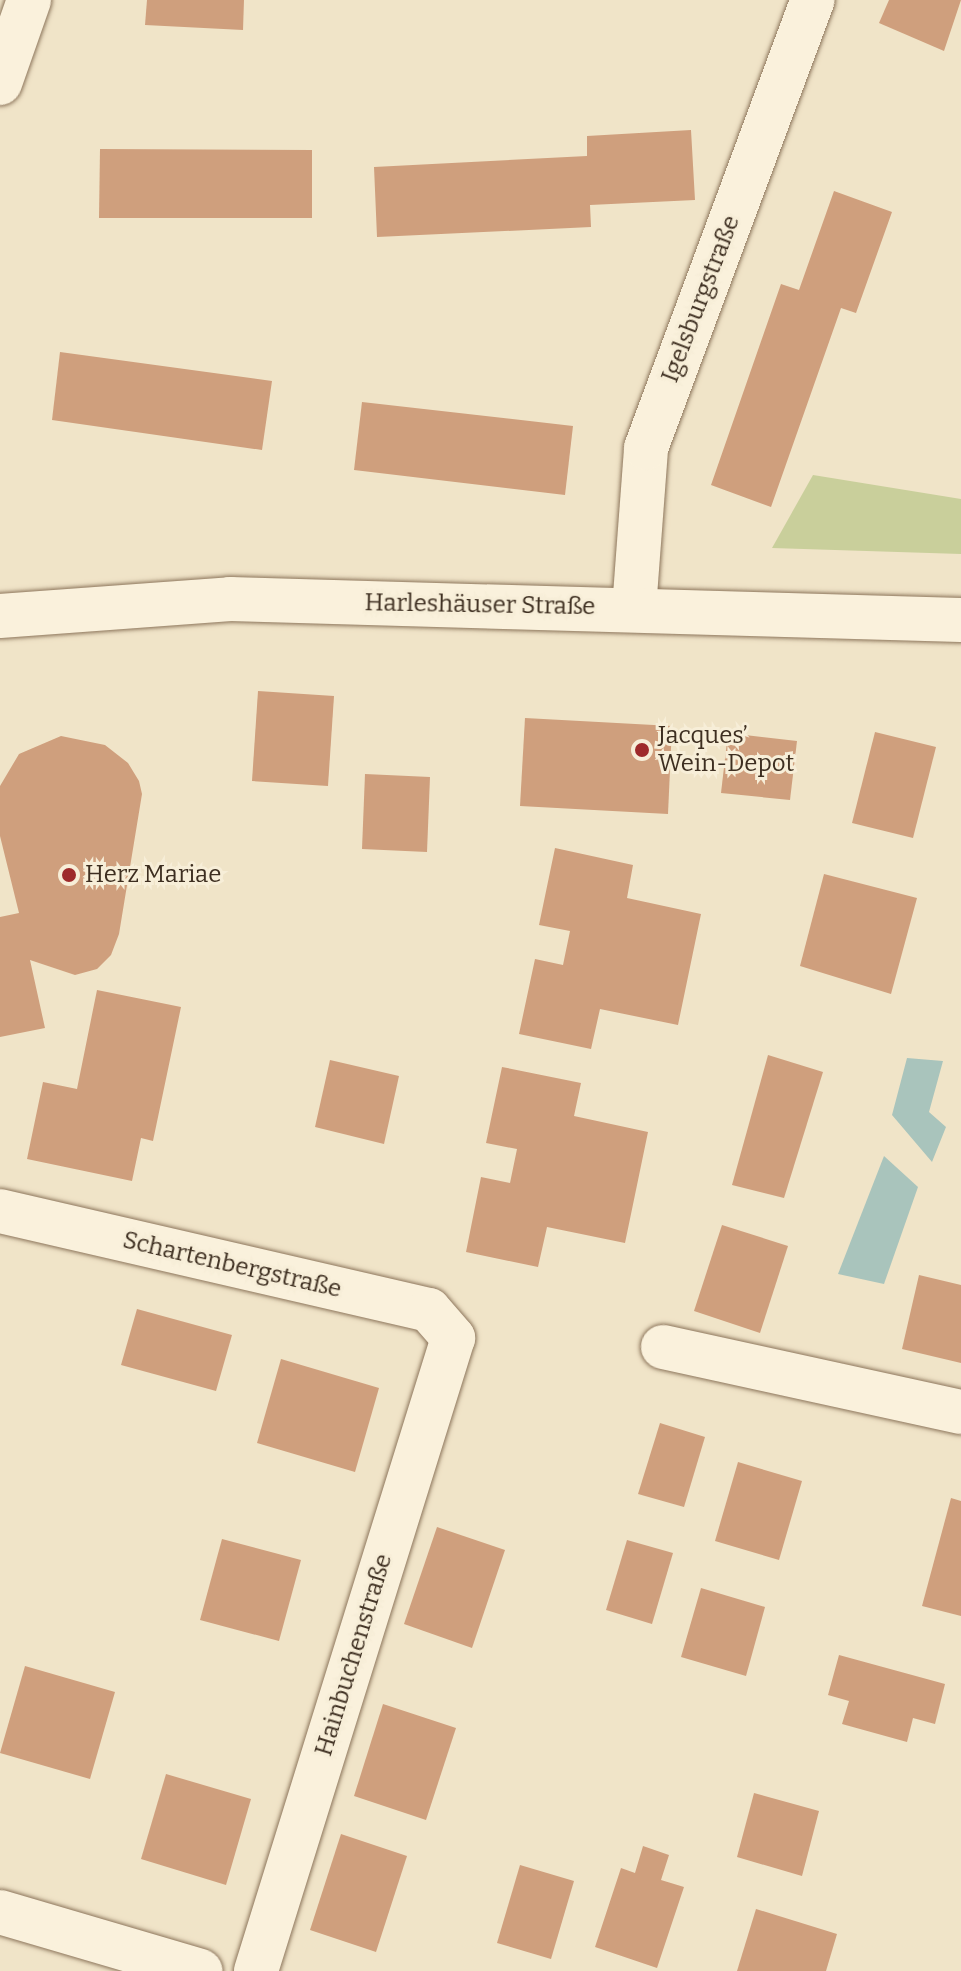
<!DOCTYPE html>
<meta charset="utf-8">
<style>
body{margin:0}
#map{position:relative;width:961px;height:1971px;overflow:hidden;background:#f0e4c8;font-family:Bitter,serif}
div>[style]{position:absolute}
.green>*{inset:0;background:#c9cf9b}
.water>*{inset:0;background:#a9c4bc}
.building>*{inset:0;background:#cf9f7d}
.roads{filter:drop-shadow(0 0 2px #8d765c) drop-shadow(0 0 2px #8d765c)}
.street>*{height:44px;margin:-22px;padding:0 22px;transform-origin:22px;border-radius:22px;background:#faf1dc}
.secondary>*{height:44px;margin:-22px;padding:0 22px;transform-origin:22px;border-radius:22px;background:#faf1dc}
.dots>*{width:22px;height:22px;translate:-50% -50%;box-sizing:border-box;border:4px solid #f7eed8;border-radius:50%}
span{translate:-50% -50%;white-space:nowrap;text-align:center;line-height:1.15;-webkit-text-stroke:6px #f7eed8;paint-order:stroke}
.street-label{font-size:24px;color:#3d2e20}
.poi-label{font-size:24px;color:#3d2e20}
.left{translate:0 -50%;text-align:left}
</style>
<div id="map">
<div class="green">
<div style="clip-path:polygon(813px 475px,961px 499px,961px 554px,772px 548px)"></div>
</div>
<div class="water">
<div style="clip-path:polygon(907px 1058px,943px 1061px,929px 1112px,946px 1127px,932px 1162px,892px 1115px)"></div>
<div style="clip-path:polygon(884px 1156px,918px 1187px,884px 1284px,838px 1274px)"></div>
</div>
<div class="building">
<div style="clip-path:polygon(147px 0,244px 0,243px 30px,145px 25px)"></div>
<div style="clip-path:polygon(889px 0,961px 0,944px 51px,879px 23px)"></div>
<div style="clip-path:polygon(691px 130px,695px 200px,590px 205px,591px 227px,377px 237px,374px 167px,587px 156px,587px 136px)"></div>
<div style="clip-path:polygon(100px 149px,312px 150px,312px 218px,99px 218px)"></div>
<div style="clip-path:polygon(834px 191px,892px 212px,856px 313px,841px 308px,771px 507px,711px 485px,781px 284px,799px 290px)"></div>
<div style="clip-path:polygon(60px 352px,272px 381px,262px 450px,52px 420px)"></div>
<div style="clip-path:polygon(362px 402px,573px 426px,565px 495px,354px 470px)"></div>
<div style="clip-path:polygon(258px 691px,334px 696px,328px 786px,252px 781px)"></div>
<div style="clip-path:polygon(525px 718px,672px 726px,668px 814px,520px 806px)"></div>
<div style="clip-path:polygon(875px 732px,936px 747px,913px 838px,852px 823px)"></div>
<div style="clip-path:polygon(728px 733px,797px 741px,790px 800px,721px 793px)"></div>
<div style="clip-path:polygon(61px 736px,105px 745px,128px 763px,139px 781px,142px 794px,119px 934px,111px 955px,97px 969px,75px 975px,30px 960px,45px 1028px,0 1037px,0 917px,19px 913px,0 836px,0 786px,19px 754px)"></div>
<div style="clip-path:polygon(365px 774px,430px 777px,427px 852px,362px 849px)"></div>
<div style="clip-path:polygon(555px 848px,633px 865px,627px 898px,701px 914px,678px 1025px,600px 1009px,591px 1049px,519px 1034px,535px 959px,563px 965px,570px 931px,539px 925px)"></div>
<div style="clip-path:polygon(824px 874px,917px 898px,891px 994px,800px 966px)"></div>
<div style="clip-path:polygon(97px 990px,181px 1007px,153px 1141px,141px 1138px,132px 1181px,27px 1159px,43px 1082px,77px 1089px)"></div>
<div style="clip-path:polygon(768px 1055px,823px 1072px,784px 1198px,732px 1185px)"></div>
<div style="clip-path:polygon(330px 1060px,399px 1076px,384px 1144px,315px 1127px)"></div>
<div style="clip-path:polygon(502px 1067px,581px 1083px,574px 1116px,648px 1132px,625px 1243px,547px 1227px,538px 1267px,466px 1252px,481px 1177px,510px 1183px,517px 1149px,486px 1143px)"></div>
<div style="clip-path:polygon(722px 1225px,788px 1246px,760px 1333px,694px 1311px)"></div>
<div style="clip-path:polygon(919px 1275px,961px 1285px,961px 1363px,902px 1349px)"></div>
<div style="clip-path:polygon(137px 1309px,232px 1335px,216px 1391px,121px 1365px)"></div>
<div style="clip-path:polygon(281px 1359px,379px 1388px,355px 1472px,257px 1443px)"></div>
<div style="clip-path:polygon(660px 1423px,705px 1437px,684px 1507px,638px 1494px)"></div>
<div style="clip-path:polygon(738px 1462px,802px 1481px,779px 1560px,715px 1541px)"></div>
<div style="clip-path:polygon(951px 1498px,961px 1501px,961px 1616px,922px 1606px)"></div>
<div style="clip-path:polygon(437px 1527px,505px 1550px,472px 1648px,404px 1624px)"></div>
<div style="clip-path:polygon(222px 1539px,301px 1560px,279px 1641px,200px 1620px)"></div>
<div style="clip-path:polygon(627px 1540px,673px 1553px,652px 1624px,606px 1610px)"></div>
<div style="clip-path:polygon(701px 1588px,765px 1607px,746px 1676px,681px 1657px)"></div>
<div style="clip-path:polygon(839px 1655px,945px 1684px,935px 1724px,913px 1718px,907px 1742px,842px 1724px,849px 1701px,828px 1695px)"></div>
<div style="clip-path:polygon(25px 1666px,115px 1692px,90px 1779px,0 1753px)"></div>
<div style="clip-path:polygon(383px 1704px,456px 1728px,426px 1820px,354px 1796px)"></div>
<div style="clip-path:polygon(166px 1774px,251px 1799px,226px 1885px,141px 1859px)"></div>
<div style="clip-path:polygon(754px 1793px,819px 1811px,802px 1876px,737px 1857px)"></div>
<div style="clip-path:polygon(341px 1834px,407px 1856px,376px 1952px,310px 1930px)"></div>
<div style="clip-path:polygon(643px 1846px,669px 1855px,661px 1880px,684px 1887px,657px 1968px,595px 1947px,621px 1868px,635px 1873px)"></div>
<div style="clip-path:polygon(520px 1865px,574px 1881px,551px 1959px,497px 1943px)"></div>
<div style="clip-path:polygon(756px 1909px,837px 1934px,826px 1971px,737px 1971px)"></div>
</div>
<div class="roads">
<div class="street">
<div style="left:634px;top:609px;width:161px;rotate:-85.7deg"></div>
<div style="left:646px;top:448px;width:478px;rotate:-69.6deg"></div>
<div style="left:0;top:1211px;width:440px;rotate:13deg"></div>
<div style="left:429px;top:1310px;width:37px;rotate:49deg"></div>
<div style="left:453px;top:1338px;width:663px;rotate:107.29deg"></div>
<div style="left:663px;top:1347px;width:305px;rotate:12.3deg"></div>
<div style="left:0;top:1912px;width:209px;rotate:16.4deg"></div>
</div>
<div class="secondary">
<div style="left:0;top:83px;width:88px;rotate:-70.7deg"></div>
<div style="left:0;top:616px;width:231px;rotate:-4.2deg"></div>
<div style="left:230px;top:599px;width:731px;rotate:1.65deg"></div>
</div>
</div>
<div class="dots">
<div style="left:642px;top:750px;background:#9e2a2b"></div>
<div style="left:69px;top:875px;background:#9e2a2b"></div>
</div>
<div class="street-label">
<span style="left:701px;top:299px;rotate:-69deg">Igelsburgstraße</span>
<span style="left:480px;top:605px;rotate:1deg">Harleshäuser Straße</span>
<span style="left:232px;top:1265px;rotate:13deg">Schartenbergstraße</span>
<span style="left:354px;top:1655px;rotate:-73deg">Hainbuchenstraße</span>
</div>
<div class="poi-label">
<span class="left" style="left:658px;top:750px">Jacques’<br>Wein-Depot</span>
<span class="left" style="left:85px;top:875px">Herz Mariae</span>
</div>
</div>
